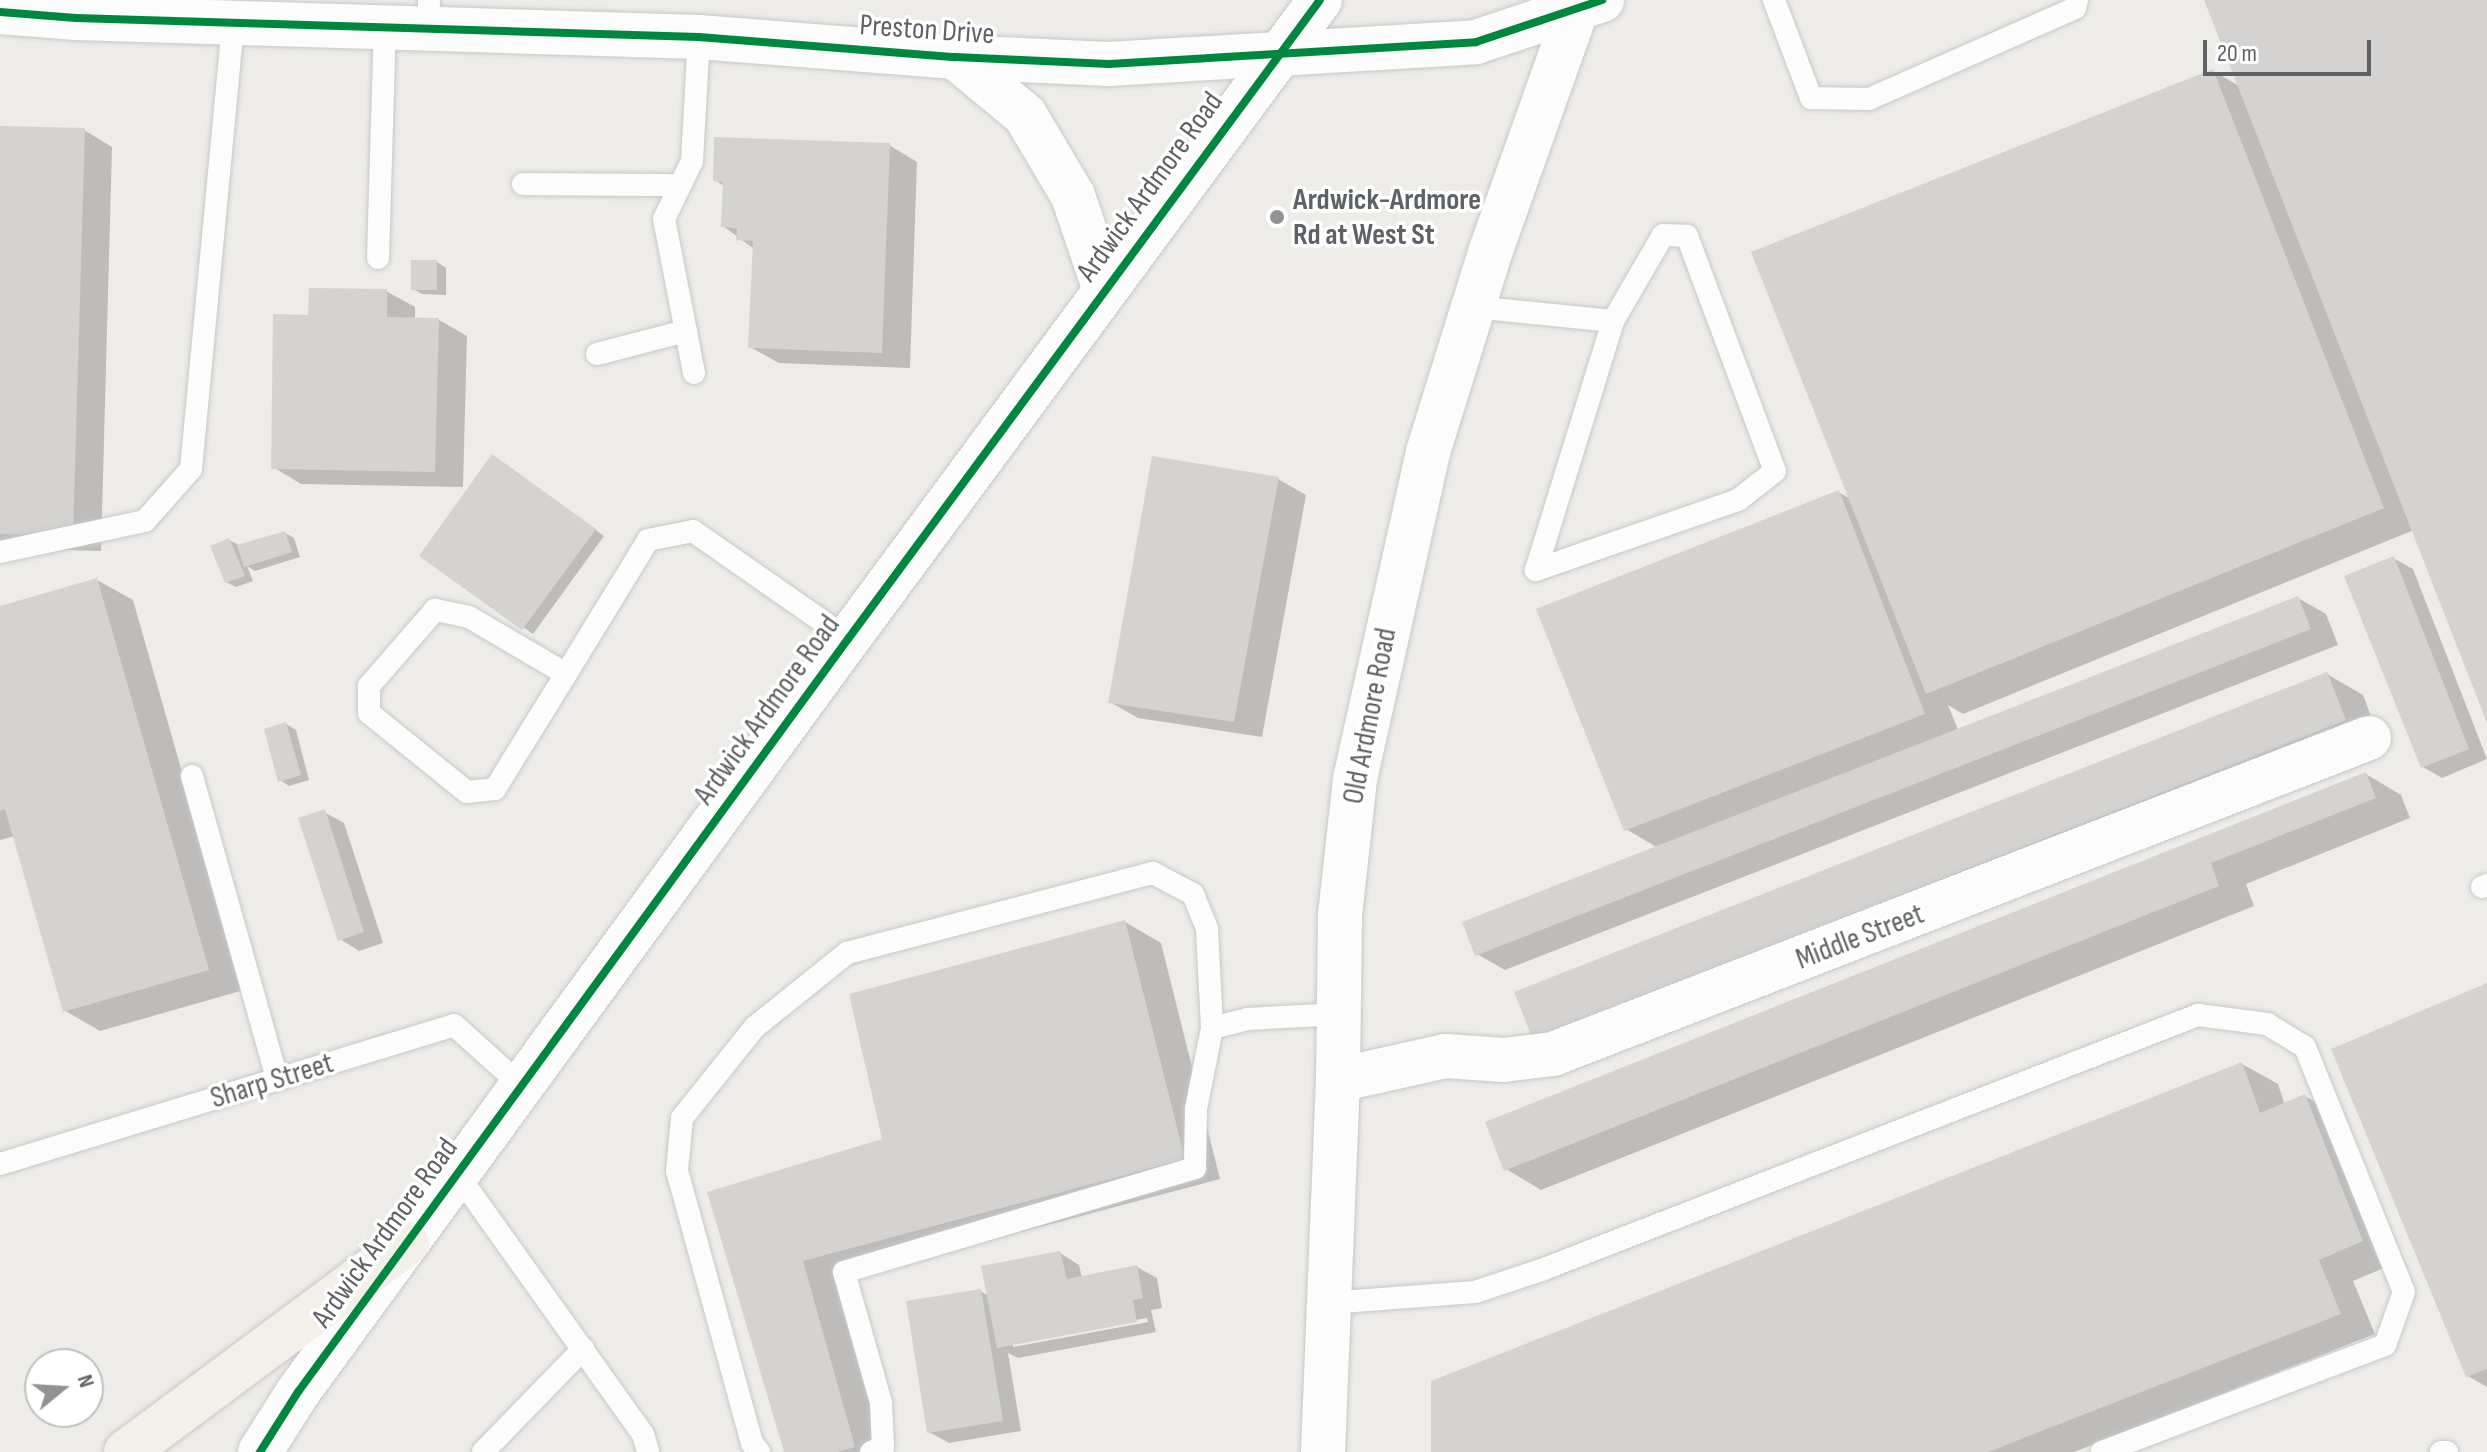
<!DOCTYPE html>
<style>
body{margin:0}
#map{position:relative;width:2487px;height:1452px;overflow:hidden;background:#edece9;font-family:"Sofia Sans Condensed",sans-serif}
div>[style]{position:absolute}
.shadow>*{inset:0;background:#0003}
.building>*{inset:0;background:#d4d3d1}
.roads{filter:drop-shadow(0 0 2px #c8c8c8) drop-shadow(0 0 2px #c8c8c8)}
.service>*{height:22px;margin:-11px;padding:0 11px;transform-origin:11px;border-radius:11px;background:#fcfcfc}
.minor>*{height:44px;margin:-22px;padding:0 22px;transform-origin:22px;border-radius:22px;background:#fcfcfc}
.secondary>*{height:44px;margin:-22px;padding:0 22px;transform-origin:22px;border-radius:22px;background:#fcfcfc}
.primary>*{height:44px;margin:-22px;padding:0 22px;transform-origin:22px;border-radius:22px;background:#f2f0e9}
.cycleway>*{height:8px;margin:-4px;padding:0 4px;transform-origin:4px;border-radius:4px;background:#00873e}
.dots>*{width:22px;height:22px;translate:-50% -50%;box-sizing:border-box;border:4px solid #fff;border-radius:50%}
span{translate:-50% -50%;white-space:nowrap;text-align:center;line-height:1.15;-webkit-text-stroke:7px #fff;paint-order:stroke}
.street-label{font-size:30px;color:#5e6265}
.poi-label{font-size:30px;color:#5e6265;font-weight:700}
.left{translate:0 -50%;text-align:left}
.north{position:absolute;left:24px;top:1348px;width:80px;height:80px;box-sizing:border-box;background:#fff;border:2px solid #bfc0c1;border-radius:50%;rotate:72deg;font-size:22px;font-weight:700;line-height:32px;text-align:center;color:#5e6265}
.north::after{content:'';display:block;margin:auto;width:28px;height:36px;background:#909293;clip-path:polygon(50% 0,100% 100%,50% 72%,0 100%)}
.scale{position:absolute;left:2203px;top:40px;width:168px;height:36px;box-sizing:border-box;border:4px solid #5e6265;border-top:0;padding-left:10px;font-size:24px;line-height:28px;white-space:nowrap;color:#5e6265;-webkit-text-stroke:6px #fff;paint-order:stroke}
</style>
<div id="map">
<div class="shadow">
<div style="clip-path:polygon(2207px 0,2487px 0,2487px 718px,2414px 530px,1963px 714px,1948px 705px,1958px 730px,2298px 598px,2326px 614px,2338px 645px,1505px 970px,1477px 954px,1658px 848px,1626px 829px,1838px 492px,1851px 499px,2213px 71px,2241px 87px)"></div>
<div style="clip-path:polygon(0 128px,84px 130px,112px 147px,101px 551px,0 548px)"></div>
<div style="clip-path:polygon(889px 145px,917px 162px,910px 368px,779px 363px,750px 347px,754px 249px,723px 226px,724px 186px,715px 180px)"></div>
<div style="clip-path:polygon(437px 262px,446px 268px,446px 295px,422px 294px,413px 289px)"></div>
<div style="clip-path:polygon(386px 291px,415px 307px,415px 319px,439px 320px,467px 336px,463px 487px,301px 484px,273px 467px,310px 317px)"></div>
<div style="clip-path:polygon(502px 462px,604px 536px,533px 634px,422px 556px)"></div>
<div style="clip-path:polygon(1278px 479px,1306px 495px,1262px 737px,1138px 718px,1110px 702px)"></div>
<div style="clip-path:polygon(285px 533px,294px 538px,300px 557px,255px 571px,247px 566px,253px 581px,236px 587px,226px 582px,229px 540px,239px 545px)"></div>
<div style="clip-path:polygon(2393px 558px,2413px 569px,2487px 759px,2442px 778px,2423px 767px)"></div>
<div style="clip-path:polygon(97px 580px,133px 600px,244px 990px,100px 1031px,64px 1010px,15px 836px,0 840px,0 608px)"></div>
<div style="clip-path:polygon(2327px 674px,2363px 695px,2380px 740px,1535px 1039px)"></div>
<div style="clip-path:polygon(286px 724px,296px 730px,309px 780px,289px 786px,280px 780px)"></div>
<div style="clip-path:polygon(2366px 774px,2401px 795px,2410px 818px,2246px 884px,2254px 906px,1541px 1190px,1506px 1169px)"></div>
<div style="clip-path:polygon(324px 812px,344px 823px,383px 943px,359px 951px,340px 939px)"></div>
<div style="clip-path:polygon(1125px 922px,1161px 943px,1220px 1179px,837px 1281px,886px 1452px,786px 1452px,709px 1193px,884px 1141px)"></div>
<div style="clip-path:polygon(2487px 985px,2487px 1387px,2468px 1376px)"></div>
<div style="clip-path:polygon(2242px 1064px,2278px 1084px,2285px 1105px,2305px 1096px,2340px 1117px,2398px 1262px,2353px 1281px,2375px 1334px,2074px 1452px,1433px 1452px)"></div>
<div style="clip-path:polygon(evenodd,1060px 1253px,1079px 1265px,1082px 1278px,1137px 1267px,1157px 1278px,1162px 1308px,1151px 1310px,1156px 1332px,1018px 1358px,1008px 1353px,1021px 1431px,949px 1443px,929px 1432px,980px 1291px,989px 1296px,1060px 1253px,1147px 1318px,1148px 1322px,1013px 1347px,1013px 1343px,1147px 1318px)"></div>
</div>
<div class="building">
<div style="clip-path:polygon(2204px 0,2487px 0,2487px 723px)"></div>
<div style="clip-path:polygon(2213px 69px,2384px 508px,1926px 694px,1751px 252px)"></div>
<div style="clip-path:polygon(0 126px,85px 128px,73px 536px,0 534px)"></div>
<div style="clip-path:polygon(714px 137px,890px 143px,882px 353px,748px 348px,753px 241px,736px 240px,737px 228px,721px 227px,723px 182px,713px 181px)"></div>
<div style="clip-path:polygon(411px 260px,437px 260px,437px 290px,411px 290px)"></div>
<div style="clip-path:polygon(309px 288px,387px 289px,387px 317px,439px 318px,435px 472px,271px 469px,273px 314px,308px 315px)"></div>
<div style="clip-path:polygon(492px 454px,596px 529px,522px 630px,419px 556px)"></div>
<div style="clip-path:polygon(1152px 456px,1279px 477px,1234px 722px,1108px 703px)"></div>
<div style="clip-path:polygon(1839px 490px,1925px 714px,1624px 831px,1536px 609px)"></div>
<div style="clip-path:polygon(285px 531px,292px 552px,244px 567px,237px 545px)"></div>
<div style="clip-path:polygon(229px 538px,245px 576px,225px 583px,210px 546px)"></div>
<div style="clip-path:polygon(2394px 556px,2469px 749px,2421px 768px,2344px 576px)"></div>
<div style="clip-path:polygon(97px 578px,209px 970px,63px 1012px,5px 809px,0 811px,0 606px)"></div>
<div style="clip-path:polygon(2298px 596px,2311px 629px,1475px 956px,1462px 922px)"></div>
<div style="clip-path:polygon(2327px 672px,2346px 720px,1533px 1040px,1514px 992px)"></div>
<div style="clip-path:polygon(286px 722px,301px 775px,278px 782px,264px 729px)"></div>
<div style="clip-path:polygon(2366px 772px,2376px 798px,2211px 863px,2219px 886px,1504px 1171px,1485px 1122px)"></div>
<div style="clip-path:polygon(325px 809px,364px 932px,338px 941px,298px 818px)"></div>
<div style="clip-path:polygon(1125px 920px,1185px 1159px,803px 1261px,855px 1447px,837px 1452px,784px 1452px,707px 1192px,882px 1139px,849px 994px)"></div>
<div style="clip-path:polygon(2487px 983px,2487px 1369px,2466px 1377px,2331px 1049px)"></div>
<div style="clip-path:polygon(2242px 1062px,2260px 1113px,2305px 1094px,2363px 1241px,2319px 1260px,2341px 1314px,1988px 1452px,1431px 1452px,1431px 1381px)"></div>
<div style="clip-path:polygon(1060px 1251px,1067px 1279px,1137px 1265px,1143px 1298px,1133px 1300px,1137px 1322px,997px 1348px,981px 1266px)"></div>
<div style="clip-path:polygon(981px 1289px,1003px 1421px,927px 1433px,906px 1301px)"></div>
</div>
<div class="roads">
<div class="service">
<div style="left:1774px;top:0;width:105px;rotate:69.3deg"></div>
<div style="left:1811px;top:98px;width:58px;rotate:1deg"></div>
<div style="left:1869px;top:99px;width:225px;rotate:-23.8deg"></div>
<div style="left:2075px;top:8px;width:8px;rotate:-76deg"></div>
<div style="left:428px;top:29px;width:29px;rotate:-88deg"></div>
<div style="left:523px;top:184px;width:157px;rotate:0.4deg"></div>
<div style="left:378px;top:258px;width:230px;rotate:-88.3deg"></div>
<div style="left:1473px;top:307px;width:141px;rotate:5.7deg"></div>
<div style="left:1613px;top:321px;width:99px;rotate:-59.8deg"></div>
<div style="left:1663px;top:235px;width:24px;rotate:2deg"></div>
<div style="left:1687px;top:236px;width:251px;rotate:69.5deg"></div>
<div style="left:1775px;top:471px;width:47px;rotate:141.9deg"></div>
<div style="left:1738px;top:500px;width:214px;rotate:160.9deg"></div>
<div style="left:1536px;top:570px;width:261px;rotate:-72.8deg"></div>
<div style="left:597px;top:354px;width:92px;rotate:-14.5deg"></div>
<div style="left:694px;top:373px;width:157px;rotate:-101deg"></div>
<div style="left:664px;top:219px;width:64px;rotate:-64.2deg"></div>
<div style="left:692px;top:161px;width:124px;rotate:-86.8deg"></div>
<div style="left:0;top:552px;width:148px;rotate:-12.1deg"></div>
<div style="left:145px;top:521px;width:69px;rotate:-48.5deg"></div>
<div style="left:191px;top:469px;width:449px;rotate:-84.6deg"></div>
<div style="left:566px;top:674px;width:113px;rotate:-149.6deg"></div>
<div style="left:469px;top:617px;width:35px;rotate:-168deg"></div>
<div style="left:435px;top:610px;width:101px;rotate:131deg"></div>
<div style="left:369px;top:686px;width:27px;rotate:90deg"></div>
<div style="left:369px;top:713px;width:126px;rotate:38.9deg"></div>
<div style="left:467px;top:792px;width:28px;rotate:-6deg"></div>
<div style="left:495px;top:789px;width:135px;rotate:-58.3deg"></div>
<div style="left:566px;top:674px;width:157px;rotate:-58.5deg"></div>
<div style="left:648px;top:540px;width:46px;rotate:-11.3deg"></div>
<div style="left:693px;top:531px;width:189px;rotate:34.9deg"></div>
<div style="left:192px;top:776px;width:315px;rotate:74.3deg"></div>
<div style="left:2482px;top:887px;width:5px;rotate:-22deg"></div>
<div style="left:1212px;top:1028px;width:36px;rotate:-14deg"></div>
<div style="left:1247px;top:1019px;width:92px;rotate:-3.1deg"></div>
<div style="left:0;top:1164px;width:475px;rotate:-17deg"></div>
<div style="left:454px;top:1025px;width:93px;rotate:41.9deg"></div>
<div style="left:458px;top:1175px;width:318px;rotate:54.5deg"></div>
<div style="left:643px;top:1434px;width:19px;rotate:74deg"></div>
<div style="left:1328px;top:1303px;width:147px;rotate:-4.3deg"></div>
<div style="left:1475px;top:1292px;width:73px;rotate:-18.4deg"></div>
<div style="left:1544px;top:1269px;width:702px;rotate:-21.23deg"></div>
<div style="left:2198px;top:1015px;width:70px;rotate:7.4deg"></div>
<div style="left:2267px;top:1024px;width:44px;rotate:31.2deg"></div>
<div style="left:2305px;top:1047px;width:264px;rotate:68deg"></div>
<div style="left:2404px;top:1292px;width:56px;rotate:109.7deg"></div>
<div style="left:2385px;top:1345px;width:303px;rotate:159.3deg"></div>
<div style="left:483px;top:1452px;width:144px;rotate:-45.8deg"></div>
<div style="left:759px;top:1452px;width:11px;rotate:-128deg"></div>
<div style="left:752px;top:1443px;width:282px;rotate:-105.4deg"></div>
<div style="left:677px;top:1171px;width:53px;rotate:-84.6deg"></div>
<div style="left:682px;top:1118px;width:117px;rotate:-51.3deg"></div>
<div style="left:755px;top:1027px;width:118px;rotate:-38.8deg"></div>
<div style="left:847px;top:953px;width:316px;rotate:-14.7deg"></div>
<div style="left:1153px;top:873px;width:45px;rotate:27.7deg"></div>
<div style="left:1193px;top:894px;width:38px;rotate:68deg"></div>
<div style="left:1207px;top:929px;width:99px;rotate:87.1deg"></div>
<div style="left:1212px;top:1028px;width:83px;rotate:101.2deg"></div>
<div style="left:1196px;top:1109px;width:59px;rotate:91deg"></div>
<div style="left:1195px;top:1168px;width:366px;rotate:163.5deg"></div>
<div style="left:844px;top:1272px;width:136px;rotate:74.2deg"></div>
<div style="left:881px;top:1403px;width:44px;rotate:87.4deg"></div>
<div style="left:883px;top:1447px;width:13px;rotate:157deg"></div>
<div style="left:2441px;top:1452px;width:6px"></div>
</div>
<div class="minor">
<div style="left:0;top:12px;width:76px;rotate:4.5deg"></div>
<div style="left:76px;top:18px;width:623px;rotate:1.75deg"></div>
<div style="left:699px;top:37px;width:257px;rotate:4.5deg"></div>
<div style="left:955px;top:57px;width:154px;rotate:2.6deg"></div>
<div style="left:1109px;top:64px;width:368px;rotate:-3.4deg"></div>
<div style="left:1476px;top:42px;width:133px;rotate:-18.4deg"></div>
<div style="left:1338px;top:1080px;width:110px;rotate:-12.6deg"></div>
<div style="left:1445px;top:1056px;width:59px;rotate:3.9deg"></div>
<div style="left:1504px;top:1060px;width:49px;rotate:-7deg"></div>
<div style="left:1553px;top:1054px;width:875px;rotate:-21.17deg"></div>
<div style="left:1323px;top:1452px;width:372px;rotate:-87.7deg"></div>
<div style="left:1338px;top:1080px;width:165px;rotate:-89.3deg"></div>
<div style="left:1340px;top:915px;width:137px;rotate:-83.7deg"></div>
<div style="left:1355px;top:779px;width:335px;rotate:-77.4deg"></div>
<div style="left:1428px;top:452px;width:212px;rotate:-72.7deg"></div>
<div style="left:1491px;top:250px;width:257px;rotate:-70.4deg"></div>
</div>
<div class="secondary">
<div style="left:955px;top:57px;width:91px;rotate:39.6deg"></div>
<div style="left:1025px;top:115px;width:94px;rotate:59.3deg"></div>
<div style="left:1073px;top:196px;width:99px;rotate:71.2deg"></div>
<div style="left:260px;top:1452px;width:71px;rotate:-57.7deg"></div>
<div style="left:298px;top:1392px;width:932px;rotate:-53.86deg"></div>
<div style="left:848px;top:639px;width:794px;rotate:-53.55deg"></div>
</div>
<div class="primary">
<div style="left:126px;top:1452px;width:350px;rotate:-36.6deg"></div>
</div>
</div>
<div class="cycleway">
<div style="left:0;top:12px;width:76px;rotate:4.5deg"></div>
<div style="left:76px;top:18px;width:623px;rotate:1.75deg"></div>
<div style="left:699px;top:37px;width:257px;rotate:4.5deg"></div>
<div style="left:955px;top:57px;width:154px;rotate:2.6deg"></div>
<div style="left:1109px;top:64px;width:368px;rotate:-3.4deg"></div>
<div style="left:1476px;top:42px;width:133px;rotate:-18.4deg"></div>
<div style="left:260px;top:1452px;width:71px;rotate:-57.7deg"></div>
<div style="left:298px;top:1392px;width:932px;rotate:-53.86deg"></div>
<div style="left:848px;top:639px;width:794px;rotate:-53.55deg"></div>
</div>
<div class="dots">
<div style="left:1277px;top:217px;background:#909293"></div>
</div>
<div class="street-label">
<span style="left:927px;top:30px;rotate:4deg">Preston Drive</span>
<span style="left:1150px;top:187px;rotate:-54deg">Ardwick Ardmore Road</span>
<span style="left:767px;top:710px;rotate:-54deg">Ardwick Ardmore Road</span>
<span style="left:1370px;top:716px;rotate:-79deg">Old Ardmore Road</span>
<span style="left:1860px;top:937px;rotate:-21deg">Middle Street</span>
<span style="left:272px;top:1081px;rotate:-17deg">Sharp Street</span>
<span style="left:385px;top:1233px;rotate:-54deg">Ardwick Ardmore Road</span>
</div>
<div class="poi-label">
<span class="left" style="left:1293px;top:217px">Ardwick-Ardmore<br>Rd at West St</span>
</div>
<div class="north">N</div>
<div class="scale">20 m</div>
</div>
